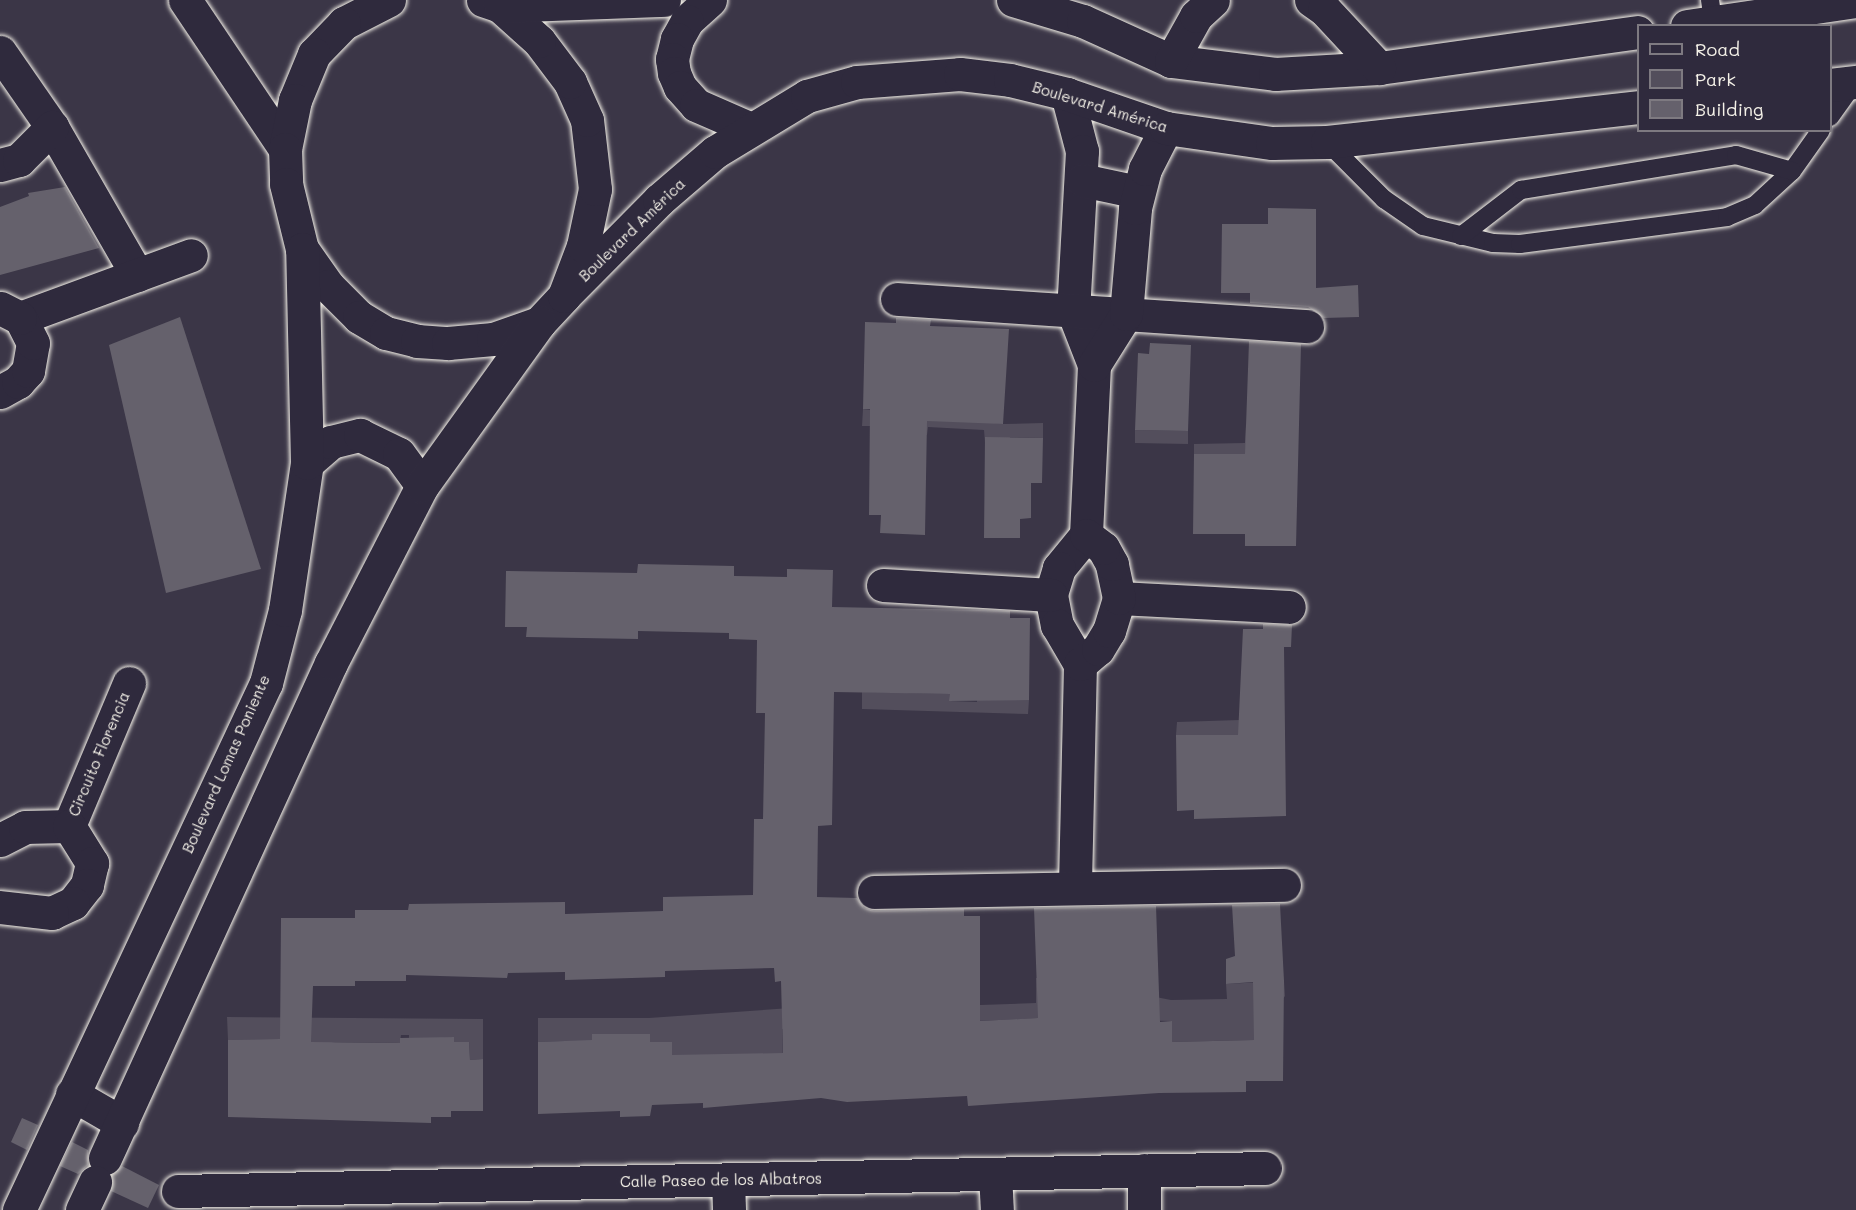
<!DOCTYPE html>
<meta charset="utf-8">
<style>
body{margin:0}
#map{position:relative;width:1856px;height:1210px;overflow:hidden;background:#3b3647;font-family:Mali,sans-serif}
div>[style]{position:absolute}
.green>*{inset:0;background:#534e5c}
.building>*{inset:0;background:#65616c}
.roads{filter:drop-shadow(0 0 2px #f4f1e8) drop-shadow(0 0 2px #f4f1e8)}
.lane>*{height:18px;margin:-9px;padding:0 9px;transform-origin:9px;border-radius:9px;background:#2f2a3d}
.street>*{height:33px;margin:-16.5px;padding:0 16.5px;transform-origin:16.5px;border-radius:16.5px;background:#2f2a3d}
.secondary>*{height:33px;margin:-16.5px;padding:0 16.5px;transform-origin:16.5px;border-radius:16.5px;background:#2f2a3d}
span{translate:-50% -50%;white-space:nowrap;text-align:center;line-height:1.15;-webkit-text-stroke:6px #2f2a3d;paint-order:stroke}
.street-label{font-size:15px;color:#f4f1e8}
.legend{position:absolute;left:1637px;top:24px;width:195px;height:108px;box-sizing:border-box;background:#2f2a3d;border:2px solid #7e7a81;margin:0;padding:8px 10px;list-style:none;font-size:18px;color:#f4f1e8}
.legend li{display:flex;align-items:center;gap:12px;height:30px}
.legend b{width:30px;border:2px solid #7e7a81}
</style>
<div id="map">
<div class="green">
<div style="clip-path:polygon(863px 409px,1003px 424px,1043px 423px,1043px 438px,1010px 437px,1009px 443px,985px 443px,984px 430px,928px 427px,927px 435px,870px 436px,871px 426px,862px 426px)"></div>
<div style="clip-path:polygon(1246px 424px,1267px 425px,1297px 462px,1194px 463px,1194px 444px,1245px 443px)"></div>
<div style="clip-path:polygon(1135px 430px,1188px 431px,1188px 444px,1135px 443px)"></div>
<div style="clip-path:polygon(978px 680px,1029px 700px,1028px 714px,862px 709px,862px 692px,950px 694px,950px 701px,977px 702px)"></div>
<div style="clip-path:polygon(1239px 720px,1284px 735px,1176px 735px,1177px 722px)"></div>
<div style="clip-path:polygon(1053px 977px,1171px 1000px,1227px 999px,1226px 984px,1284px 981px,1285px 996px,1254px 1040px,1172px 1042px,1171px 1021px,1045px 1018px,782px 1029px,783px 1059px,672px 1058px,672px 1042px,650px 1042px,649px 1034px,592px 1034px,592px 1049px,569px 1041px,538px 1042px,538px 1018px,649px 1018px,819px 1006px,853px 996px,980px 995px,980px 1005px,1036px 1003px,1036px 978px)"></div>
<div style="clip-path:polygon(227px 1017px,483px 1019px,483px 1059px,470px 1060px,469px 1042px,454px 1042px,453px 1037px,409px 1041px,409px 1035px,401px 1035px,400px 1043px,335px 1042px,311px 1048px,311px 1039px,228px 1040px)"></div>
</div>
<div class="building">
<div style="clip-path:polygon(65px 187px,99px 248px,0 275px,0 207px,29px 196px,28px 193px)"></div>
<div style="clip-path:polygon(1268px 208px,1316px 209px,1316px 288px,1358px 285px,1359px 317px,1324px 318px,1308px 307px,1250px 303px,1250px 293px,1221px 293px,1222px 224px,1268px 224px)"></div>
<div style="clip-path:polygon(180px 317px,261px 569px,166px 593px,109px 345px)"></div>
<div style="clip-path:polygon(896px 318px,931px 320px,930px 326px,1009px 329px,1003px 424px,927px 421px,925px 535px,880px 533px,881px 515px,869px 515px,870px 409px,863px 409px,865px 322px,896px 323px)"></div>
<div style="clip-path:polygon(1249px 341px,1301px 344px,1296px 546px,1245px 546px,1245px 534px,1193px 534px,1194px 454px,1245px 454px)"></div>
<div style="clip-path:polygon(1150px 343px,1191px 345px,1188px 431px,1135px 430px,1138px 353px,1149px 354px)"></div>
<div style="clip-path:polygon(985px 437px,1043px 438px,1042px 483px,1031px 483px,1031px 518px,1020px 519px,1020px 538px,984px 538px)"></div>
<div style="clip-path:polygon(638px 564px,734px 566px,734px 576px,787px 577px,787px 569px,833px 570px,832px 607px,980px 610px,1010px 611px,1010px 618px,1030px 618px,1029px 700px,949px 701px,950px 694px,834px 692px,832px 825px,818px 826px,817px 897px,857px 898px,864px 908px,874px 911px,964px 909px,964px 916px,980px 916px,980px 1021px,1038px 1018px,1034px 908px,1156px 906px,1160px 1022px,1172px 1021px,1172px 1042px,1254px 1040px,1253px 982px,1226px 984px,1226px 959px,1235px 956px,1232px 905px,1280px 904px,1284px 981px,1283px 1081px,1246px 1081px,1246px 1092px,1159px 1093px,968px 1106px,967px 1096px,847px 1102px,821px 1098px,703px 1108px,703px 1103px,652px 1105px,650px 1116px,620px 1117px,620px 1111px,538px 1114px,538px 1042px,592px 1040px,592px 1034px,650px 1034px,650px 1042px,672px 1042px,672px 1055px,783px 1053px,781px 981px,775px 982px,774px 968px,665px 971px,665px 977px,565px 980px,565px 972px,508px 973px,507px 978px,406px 975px,406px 981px,355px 981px,355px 986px,313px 986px,311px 1042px,400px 1043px,400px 1038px,454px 1037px,454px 1042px,469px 1042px,470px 1060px,483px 1059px,483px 1111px,451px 1111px,451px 1117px,431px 1117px,431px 1123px,228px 1117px,228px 1040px,280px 1039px,281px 918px,355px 918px,355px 910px,408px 910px,409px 904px,565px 902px,565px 914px,663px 911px,663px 897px,753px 895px,754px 819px,763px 819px,765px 713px,756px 713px,757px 640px,729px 639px,729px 633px,638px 631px,638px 639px,526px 637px,527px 627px,505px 627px,506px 571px,637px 573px)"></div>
<div style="clip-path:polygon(1263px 624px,1292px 625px,1291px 647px,1284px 647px,1286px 816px,1194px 819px,1194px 810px,1177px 811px,1176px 735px,1238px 735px,1243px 629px,1263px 629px)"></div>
<div style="clip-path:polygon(22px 1118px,38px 1125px,27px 1150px,11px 1142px)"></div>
<div style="clip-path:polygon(72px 1142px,88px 1150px,88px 1165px,78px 1174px,60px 1166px)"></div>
<div style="clip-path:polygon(122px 1166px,159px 1185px,148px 1208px,111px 1191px,112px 1175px)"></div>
</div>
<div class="roads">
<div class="lane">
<div style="left:1710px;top:0;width:22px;rotate:82deg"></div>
<div style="left:1830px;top:117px;width:43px;rotate:-54.5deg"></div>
<div style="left:1327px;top:142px;width:81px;rotate:45deg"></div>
<div style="left:1384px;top:199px;width:47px;rotate:34.7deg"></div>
<div style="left:1423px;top:226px;width:72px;rotate:13.7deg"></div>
<div style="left:1493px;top:243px;width:27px;rotate:2deg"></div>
<div style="left:1520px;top:244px;width:209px;rotate:-7.4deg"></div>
<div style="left:1727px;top:217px;width:30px;rotate:-23deg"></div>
<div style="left:1755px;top:205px;width:50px;rotate:-42.6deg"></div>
<div style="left:1792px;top:171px;width:50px;rotate:-54.7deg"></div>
<div style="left:1461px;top:236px;width:76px;rotate:-37.5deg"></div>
<div style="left:1521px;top:190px;width:218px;rotate:-9.2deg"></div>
<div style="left:1736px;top:155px;width:58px;rotate:15.9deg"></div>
</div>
<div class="street">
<div style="left:0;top:52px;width:91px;rotate:55.3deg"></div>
<div style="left:52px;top:127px;width:171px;rotate:60.1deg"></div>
<div style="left:1067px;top:94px;width:59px;rotate:75.3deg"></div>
<div style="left:1082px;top:151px;width:160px;rotate:93.2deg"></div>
<div style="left:1073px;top:311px;width:58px;rotate:68.7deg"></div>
<div style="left:1094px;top:365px;width:170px;rotate:92.7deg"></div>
<div style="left:1086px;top:535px;width:43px;rotate:129.3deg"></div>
<div style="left:1059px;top:568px;width:28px;rotate:107deg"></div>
<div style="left:1051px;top:595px;width:31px;rotate:79deg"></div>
<div style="left:1057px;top:625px;width:45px;rotate:59.5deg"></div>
<div style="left:1080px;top:664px;width:224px;rotate:91.3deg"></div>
<div style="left:0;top:165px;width:20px;rotate:-15deg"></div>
<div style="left:19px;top:160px;width:47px;rotate:-45deg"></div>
<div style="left:1082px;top:180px;width:57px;rotate:12.1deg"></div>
<div style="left:897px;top:299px;width:411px;rotate:3.8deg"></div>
<div style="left:20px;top:318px;width:182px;rotate:-20.2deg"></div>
<div style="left:1094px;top:365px;width:60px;rotate:-57.9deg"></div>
<div style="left:1126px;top:314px;width:106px;rotate:-85.1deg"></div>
<div style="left:1135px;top:208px;width:40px;rotate:-75.6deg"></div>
<div style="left:1145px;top:169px;width:46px;rotate:-62.9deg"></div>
<div style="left:0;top:392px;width:21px;rotate:-29deg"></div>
<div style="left:18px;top:382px;width:15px;rotate:-48deg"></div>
<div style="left:28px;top:371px;width:28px;rotate:-80deg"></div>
<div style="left:33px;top:343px;width:28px;rotate:-117deg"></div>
<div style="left:20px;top:318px;width:22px;rotate:-153deg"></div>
<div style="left:883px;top:585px;width:168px;rotate:3.4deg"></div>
<div style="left:1119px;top:598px;width:170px;rotate:3deg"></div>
<div style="left:1080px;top:664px;width:23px;rotate:-40deg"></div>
<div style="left:1098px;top:649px;width:21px;rotate:-59deg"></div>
<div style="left:1109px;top:631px;width:34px;rotate:-73deg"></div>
<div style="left:1119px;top:598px;width:35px;rotate:-102deg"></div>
<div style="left:1112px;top:564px;width:18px;rotate:-119deg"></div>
<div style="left:1103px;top:548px;width:21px;rotate:-143deg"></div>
<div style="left:69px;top:826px;width:155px;rotate:-67.2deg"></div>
<div style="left:0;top:840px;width:28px;rotate:-27deg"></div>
<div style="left:25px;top:827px;width:44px;rotate:-1.3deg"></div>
<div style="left:69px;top:826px;width:44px;rotate:58.1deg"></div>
<div style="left:92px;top:863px;width:23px;rotate:103deg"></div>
<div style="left:87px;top:885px;width:23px;rotate:128deg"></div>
<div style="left:73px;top:903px;width:23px;rotate:155deg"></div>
<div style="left:52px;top:913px;width:52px;rotate:-173.4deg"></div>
<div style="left:874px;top:892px;width:410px;rotate:-1deg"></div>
<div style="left:995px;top:1174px;width:36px;rotate:87deg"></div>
<div style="left:728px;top:1180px;width:30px;rotate:88deg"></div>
<div style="left:178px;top:1191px;width:1087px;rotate:-1.21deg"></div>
<div style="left:1144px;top:1210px;width:40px;rotate:-90deg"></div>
</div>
<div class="secondary">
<div style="left:185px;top:0;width:179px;rotate:56.1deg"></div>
<div style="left:389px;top:0;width:51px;rotate:152.9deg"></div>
<div style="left:344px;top:23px;width:43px;rotate:134.1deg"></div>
<div style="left:314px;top:54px;width:50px;rotate:112.4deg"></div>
<div style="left:295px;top:100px;width:50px;rotate:101.5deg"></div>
<div style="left:285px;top:149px;width:35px;rotate:88deg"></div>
<div style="left:286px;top:184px;width:67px;rotate:76.2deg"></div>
<div style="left:302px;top:249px;width:45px;rotate:54.9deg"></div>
<div style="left:328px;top:286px;width:44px;rotate:45deg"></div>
<div style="left:359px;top:317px;width:31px;rotate:31deg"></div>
<div style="left:386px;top:333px;width:32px;rotate:14deg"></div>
<div style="left:417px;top:341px;width:31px;rotate:4deg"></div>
<div style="left:448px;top:343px;width:45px;rotate:-5.1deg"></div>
<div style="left:493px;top:339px;width:49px;rotate:-19.2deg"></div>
<div style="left:539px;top:323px;width:37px;rotate:-47deg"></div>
<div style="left:564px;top:296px;width:53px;rotate:-69.2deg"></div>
<div style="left:583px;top:246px;width:58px;rotate:-78.1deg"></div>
<div style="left:595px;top:189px;width:69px;rotate:-96.6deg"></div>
<div style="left:587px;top:120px;width:42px;rotate:-114.1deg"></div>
<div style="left:570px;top:82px;width:51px;rotate:-127.1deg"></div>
<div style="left:539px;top:41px;width:52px;rotate:-138.1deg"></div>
<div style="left:500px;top:6px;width:18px;rotate:-161deg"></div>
<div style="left:710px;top:0;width:31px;rotate:138deg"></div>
<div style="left:687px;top:21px;width:21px;rotate:119deg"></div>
<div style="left:677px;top:39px;width:21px;rotate:104deg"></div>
<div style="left:672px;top:59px;width:14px;rotate:82deg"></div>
<div style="left:674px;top:73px;width:15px;rotate:67deg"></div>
<div style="left:680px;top:87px;width:24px;rotate:48deg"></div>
<div style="left:696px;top:105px;width:58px;rotate:23.5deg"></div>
<div style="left:1013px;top:0;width:73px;rotate:16.7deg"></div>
<div style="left:1083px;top:21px;width:97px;rotate:24.4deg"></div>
<div style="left:1171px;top:61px;width:105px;rotate:7.1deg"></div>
<div style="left:1275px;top:74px;width:104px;rotate:-3.3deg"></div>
<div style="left:1379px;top:68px;width:261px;rotate:-7.9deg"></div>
<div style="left:1311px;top:0;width:16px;rotate:35deg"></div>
<div style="left:1324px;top:9px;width:81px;rotate:47deg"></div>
<div style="left:500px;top:6px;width:164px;rotate:-2.1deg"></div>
<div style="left:1687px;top:26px;width:171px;rotate:-8.4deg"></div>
<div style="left:1171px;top:61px;width:51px;rotate:-60.9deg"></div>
<div style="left:1196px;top:16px;width:23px;rotate:-43deg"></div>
<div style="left:1830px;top:85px;width:26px;rotate:-7deg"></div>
<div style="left:564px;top:296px;width:135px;rotate:-45.3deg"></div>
<div style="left:659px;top:200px;width:74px;rotate:-40.6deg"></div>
<div style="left:715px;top:152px;width:108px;rotate:-31.3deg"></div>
<div style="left:807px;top:96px;width:52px;rotate:-15.6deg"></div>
<div style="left:857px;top:82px;width:103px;rotate:-4.4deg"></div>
<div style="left:960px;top:74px;width:50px;rotate:6.8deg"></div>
<div style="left:1010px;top:80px;width:59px;rotate:13.8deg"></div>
<div style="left:1067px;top:94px;width:105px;rotate:19deg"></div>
<div style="left:1166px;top:128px;width:107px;rotate:8.1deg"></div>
<div style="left:1272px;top:143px;width:55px;rotate:-1deg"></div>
<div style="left:1327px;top:142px;width:313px;rotate:-6.4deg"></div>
<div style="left:307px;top:463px;width:32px;rotate:-41deg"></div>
<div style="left:331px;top:442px;width:30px;rotate:-14deg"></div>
<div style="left:360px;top:435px;width:43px;rotate:26deg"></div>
<div style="left:399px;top:454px;width:39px;rotate:54deg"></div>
<div style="left:72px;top:1094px;width:58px;rotate:30.1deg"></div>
<div style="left:105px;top:1158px;width:544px;rotate:-65.46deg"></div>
<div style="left:331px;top:663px;width:199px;rotate:-62.8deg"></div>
<div style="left:422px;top:486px;width:201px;rotate:-54.3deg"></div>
<div style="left:19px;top:1210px;width:582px;rotate:-64.89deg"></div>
<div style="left:266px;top:683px;width:75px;rotate:-75.4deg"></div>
<div style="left:285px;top:610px;width:149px;rotate:-81.5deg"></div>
<div style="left:307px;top:463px;width:214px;rotate:-91.3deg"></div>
<div style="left:82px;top:1210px;width:31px;rotate:-65deg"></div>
</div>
</div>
<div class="street-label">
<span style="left:1100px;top:107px;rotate:17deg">Boulevard América</span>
<span style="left:632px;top:230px;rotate:-44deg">Boulevard América</span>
<span style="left:99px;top:754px;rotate:-67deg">Circuito Florencia</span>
<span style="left:226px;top:764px;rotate:-66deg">Boulevard Lomas Poniente</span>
<span style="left:721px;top:1180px;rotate:-1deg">Calle Paseo de los Albatros</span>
</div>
<ul class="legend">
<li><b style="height:8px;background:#2f2a3d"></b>Road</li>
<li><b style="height:16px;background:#534e5c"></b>Park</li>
<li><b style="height:16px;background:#65616c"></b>Building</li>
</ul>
</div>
